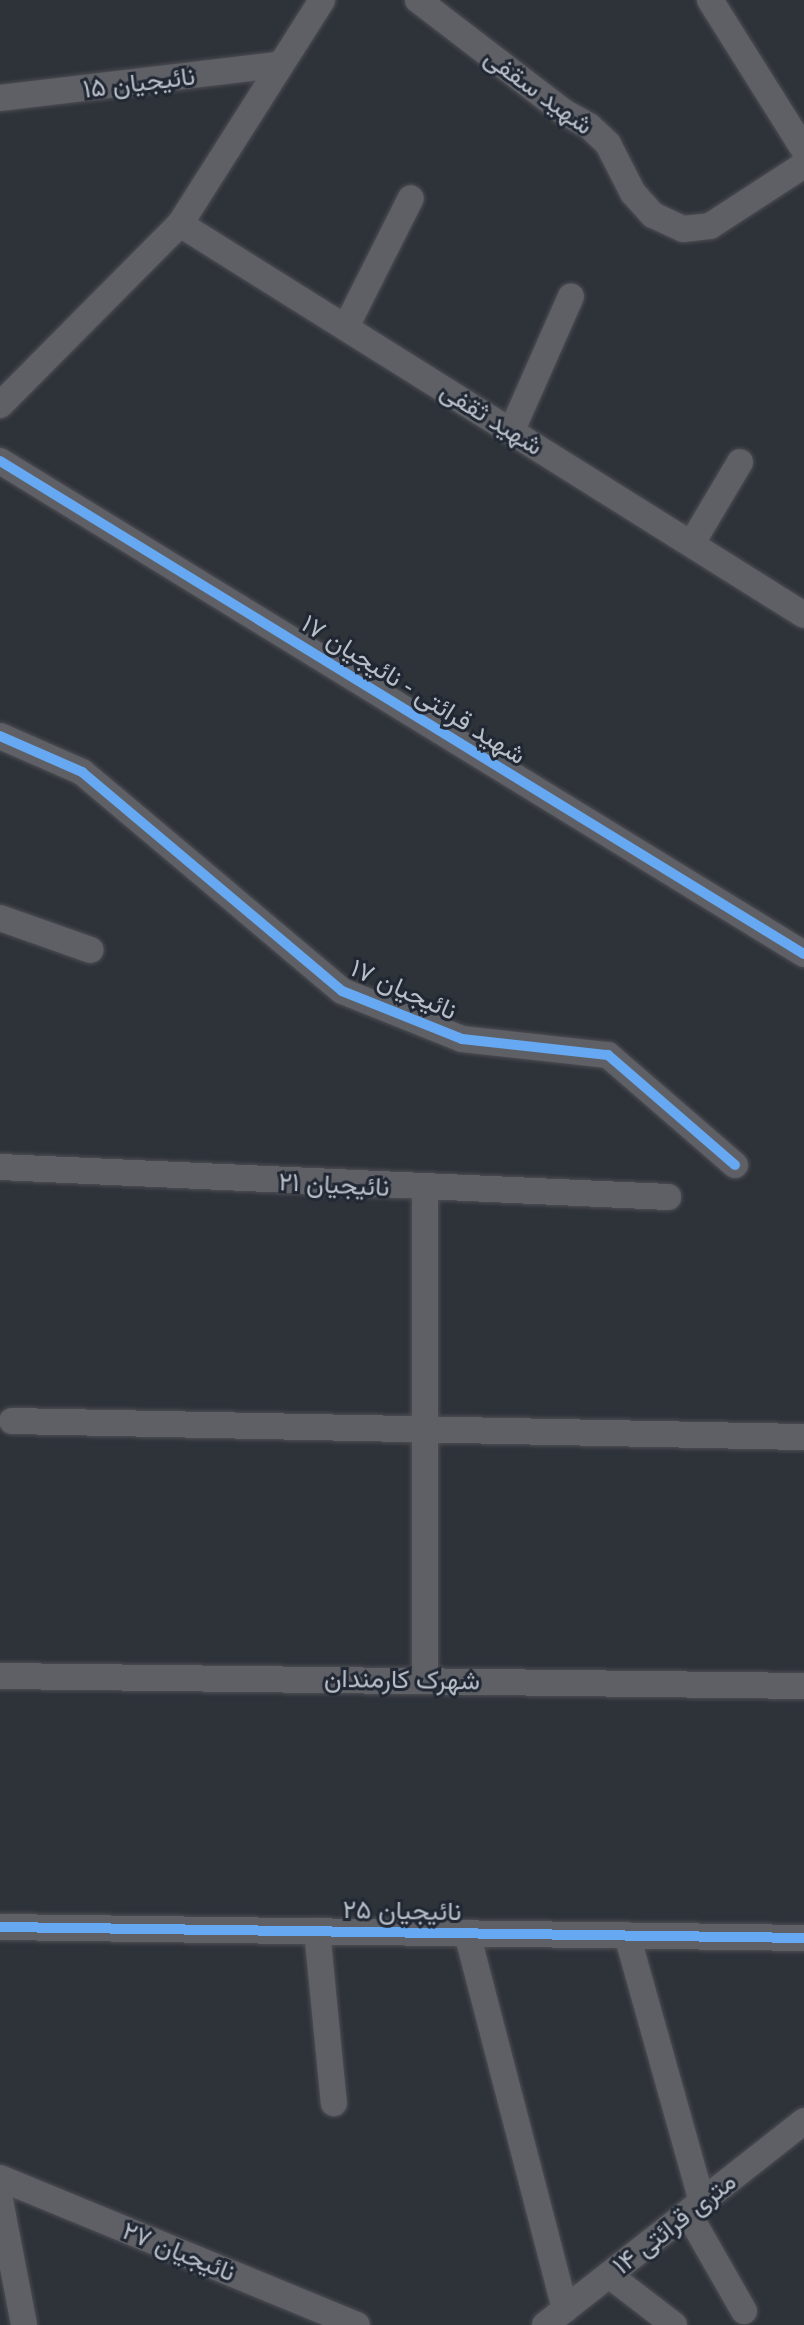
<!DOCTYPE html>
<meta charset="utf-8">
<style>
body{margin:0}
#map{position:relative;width:804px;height:2325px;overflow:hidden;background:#2e3239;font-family:"Open Sans",Vazirmatn,sans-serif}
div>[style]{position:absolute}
.roads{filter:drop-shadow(0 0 2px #4c4e53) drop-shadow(0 0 2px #4c4e53)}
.street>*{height:26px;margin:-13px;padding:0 13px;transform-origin:13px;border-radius:13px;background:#5e6066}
.cycleway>*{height:10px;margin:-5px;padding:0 5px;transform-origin:5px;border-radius:5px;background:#66a8f1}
span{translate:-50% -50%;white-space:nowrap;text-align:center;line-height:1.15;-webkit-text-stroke:6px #212833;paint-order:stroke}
.street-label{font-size:26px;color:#b9bfc8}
</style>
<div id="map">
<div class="roads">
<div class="street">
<div style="left:418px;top:0;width:184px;rotate:37.5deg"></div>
<div style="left:564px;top:112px;width:29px;rotate:29deg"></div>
<div style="left:589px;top:126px;width:26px;rotate:43deg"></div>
<div style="left:608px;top:144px;width:55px;rotate:63deg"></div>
<div style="left:633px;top:193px;width:30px;rotate:48deg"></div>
<div style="left:653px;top:215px;width:33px;rotate:25deg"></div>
<div style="left:683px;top:229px;width:27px;rotate:-6deg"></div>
<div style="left:710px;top:226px;width:112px;rotate:-33deg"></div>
<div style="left:710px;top:0;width:177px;rotate:57.9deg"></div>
<div style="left:0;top:98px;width:279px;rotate:-6.8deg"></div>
<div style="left:180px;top:224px;width:736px;rotate:32.07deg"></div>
<div style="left:346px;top:327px;width:144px;rotate:-63.3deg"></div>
<div style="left:0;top:405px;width:255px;rotate:-45.2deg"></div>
<div style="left:180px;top:224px;width:265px;rotate:-57.6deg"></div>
<div style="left:512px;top:430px;width:146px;rotate:-66.2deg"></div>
<div style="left:0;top:461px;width:943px;rotate:31.52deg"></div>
<div style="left:692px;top:543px;width:94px;rotate:-59.3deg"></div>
<div style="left:0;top:736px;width:90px;rotate:23.7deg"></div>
<div style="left:82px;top:772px;width:340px;rotate:40.1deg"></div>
<div style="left:342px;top:991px;width:129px;rotate:21.8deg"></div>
<div style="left:462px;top:1039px;width:147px;rotate:6.3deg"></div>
<div style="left:608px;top:1055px;width:168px;rotate:40.9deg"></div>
<div style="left:0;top:918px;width:96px;rotate:19.4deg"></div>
<div style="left:0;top:1167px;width:669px;rotate:2.57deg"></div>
<div style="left:425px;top:1188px;width:491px;rotate:90deg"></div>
<div style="left:12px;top:1421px;width:792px;rotate:1.16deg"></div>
<div style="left:0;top:1676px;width:804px;rotate:0.71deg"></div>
<div style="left:0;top:1927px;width:804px;rotate:0.78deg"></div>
<div style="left:317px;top:1931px;width:173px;rotate:84.4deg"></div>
<div style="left:467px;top:1933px;width:389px;rotate:75.4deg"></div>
<div style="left:627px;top:1935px;width:276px;rotate:74.3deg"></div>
<div style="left:0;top:2178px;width:386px;rotate:22.4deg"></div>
<div style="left:0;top:2200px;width:127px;rotate:79.1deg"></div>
<div style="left:688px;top:2213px;width:113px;rotate:60.3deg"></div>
<div style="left:609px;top:2275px;width:82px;rotate:37.6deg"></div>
<div style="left:545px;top:2325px;width:330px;rotate:-38.2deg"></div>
</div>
</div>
<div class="cycleway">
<div style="left:0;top:461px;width:943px;rotate:31.52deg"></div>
<div style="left:0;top:736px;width:90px;rotate:23.7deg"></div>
<div style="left:82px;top:772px;width:340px;rotate:40.1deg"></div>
<div style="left:342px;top:991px;width:129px;rotate:21.8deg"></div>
<div style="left:462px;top:1039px;width:147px;rotate:6.3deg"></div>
<div style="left:608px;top:1055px;width:168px;rotate:40.9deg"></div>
<div style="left:0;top:1927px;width:804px;rotate:0.78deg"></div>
</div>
<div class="street-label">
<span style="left:139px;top:82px;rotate:-7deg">نائیجیان ۱۵</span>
<span style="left:539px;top:91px;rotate:36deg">شهید سقفی</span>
<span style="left:492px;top:418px;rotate:32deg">شهید ثقفی</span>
<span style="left:414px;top:689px;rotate:32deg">شهید قرائتی - نائیجیان ۱۷</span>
<span style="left:404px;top:989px;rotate:24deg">نائیجیان ۱۷</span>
<span style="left:334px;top:1184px;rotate:3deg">نائیجیان ۲۱</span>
<span style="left:402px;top:1679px;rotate:1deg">شهرک کارمندان</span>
<span style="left:402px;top:1910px;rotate:1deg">نائیجیان ۲۵</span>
<span style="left:674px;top:2223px;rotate:-38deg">۱۴ متری قرائتی</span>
<span style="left:179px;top:2251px;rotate:22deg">نائیجیان ۲۷</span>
</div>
</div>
